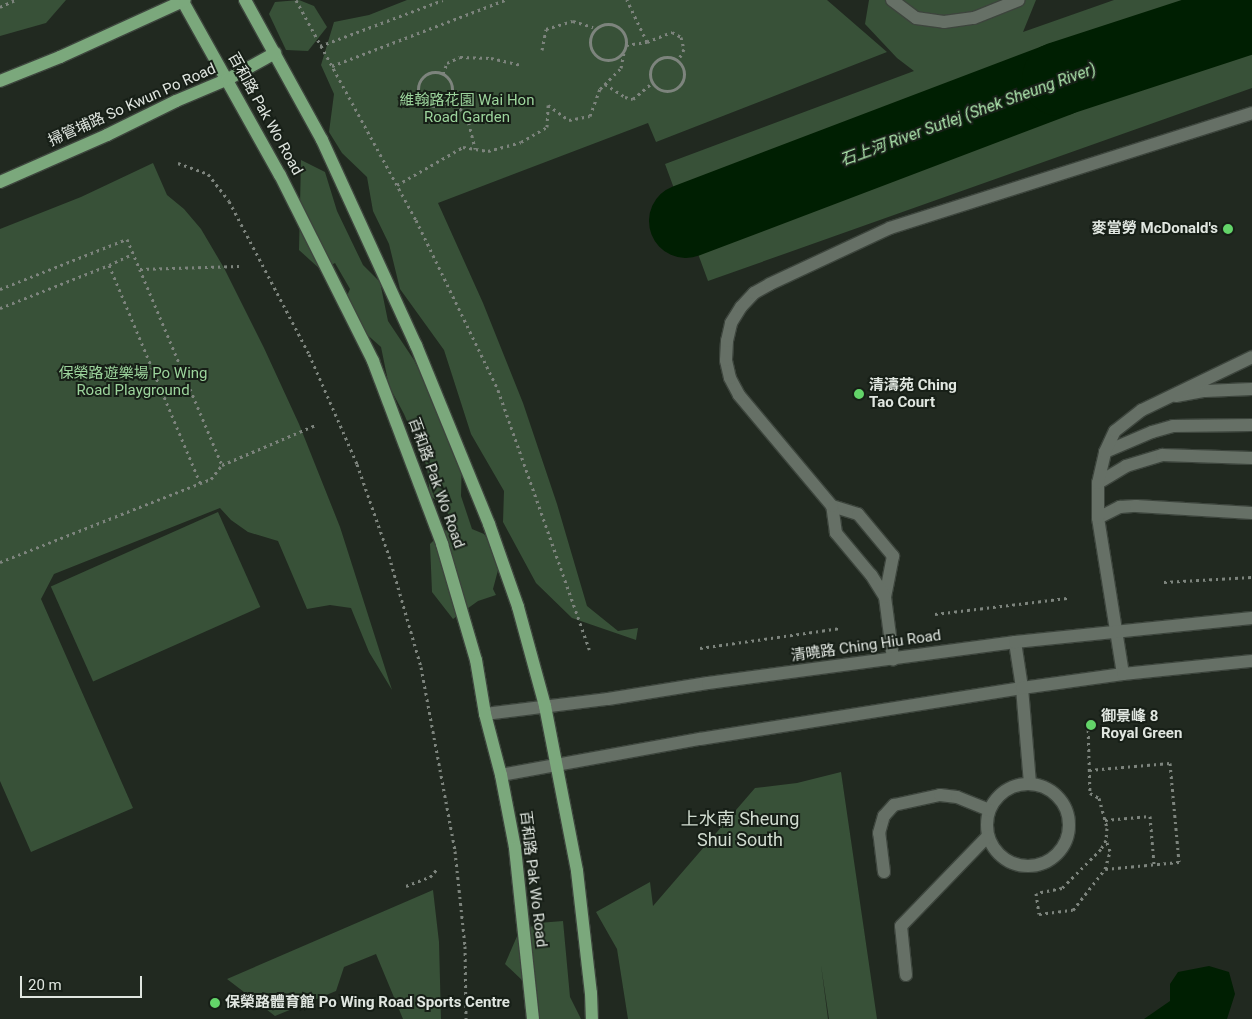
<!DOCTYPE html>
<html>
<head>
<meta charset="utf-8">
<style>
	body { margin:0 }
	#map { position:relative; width:1252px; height:1019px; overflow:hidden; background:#212920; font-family:Roboto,"Noto Sans SC",sans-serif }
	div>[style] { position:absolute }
	.green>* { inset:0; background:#385138; transform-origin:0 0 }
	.water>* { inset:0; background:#001f02 }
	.river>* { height:74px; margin:-37px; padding:0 37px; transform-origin:37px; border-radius:37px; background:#001f02 }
	.path>* { height:3px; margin-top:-1.5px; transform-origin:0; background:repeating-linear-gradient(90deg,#7d847d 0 2.5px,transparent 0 6.5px) }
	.path>.ring { margin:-1.5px; padding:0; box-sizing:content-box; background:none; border:3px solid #7d847d; border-radius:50% }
	.roads { filter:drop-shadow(1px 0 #3d453d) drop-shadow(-1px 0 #3d453d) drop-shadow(0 1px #3d453d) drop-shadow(0 -1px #3d453d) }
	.minor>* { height:12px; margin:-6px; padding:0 6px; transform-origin:6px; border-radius:6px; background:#667066 }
	.minor>.ring { margin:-6px; padding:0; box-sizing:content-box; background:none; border:12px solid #667066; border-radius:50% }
	.major>* { height:12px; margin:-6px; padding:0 6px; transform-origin:6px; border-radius:6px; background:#7ba87c }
	.dots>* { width:14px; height:14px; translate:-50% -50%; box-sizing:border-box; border:2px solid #171f17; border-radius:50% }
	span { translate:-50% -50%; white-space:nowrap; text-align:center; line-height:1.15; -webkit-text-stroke:4px #171f17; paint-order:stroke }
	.park-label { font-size:15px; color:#9cd49c }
	.street-label { font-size:15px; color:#e0e6e0 }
	.poi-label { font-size:15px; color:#e0e6e0; font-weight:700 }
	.right { translate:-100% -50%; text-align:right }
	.left { translate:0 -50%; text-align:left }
	.water-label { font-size:16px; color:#b0e9b0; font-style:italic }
	.quarter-label { font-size:18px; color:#d0dbcf }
	.scale { position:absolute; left:20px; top:976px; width:122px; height:22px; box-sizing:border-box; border:2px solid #e0e6e0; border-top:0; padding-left:6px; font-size:15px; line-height:18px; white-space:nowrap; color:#e0e6e0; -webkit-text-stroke:4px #171f17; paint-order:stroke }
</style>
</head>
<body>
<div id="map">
	<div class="green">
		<i style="clip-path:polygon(0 0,66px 0,46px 23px,0 36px)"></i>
		<i style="clip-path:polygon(299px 0,314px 6px,327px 27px,308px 51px,286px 50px,269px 14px,275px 2px)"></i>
		<i style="clip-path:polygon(407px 0,827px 0,887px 52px,656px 142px,648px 123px,438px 203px,483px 303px,523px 403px,557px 504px,587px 606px,618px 631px,638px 628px,636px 640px,572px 618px,536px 583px,503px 522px,504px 491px,471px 434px,444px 350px,400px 289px,389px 244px,373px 211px,367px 177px,342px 153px,329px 132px,334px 94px,321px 65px,334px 22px,369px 15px)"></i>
		<i style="clip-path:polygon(869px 0,1036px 0,1023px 32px,1114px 0,1252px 0,1252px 88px,708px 281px,665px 164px,914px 71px,897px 58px,865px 24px)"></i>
		<i style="clip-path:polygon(301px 160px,325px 172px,337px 211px,363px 265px,380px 282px,388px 321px,414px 360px,462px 457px,461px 496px,472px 529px,484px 534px,501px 559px,493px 589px,496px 595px,478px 601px,453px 619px,432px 592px,430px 544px,442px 532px,453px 527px,445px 506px,430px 496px,427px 467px,404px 414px,389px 386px,381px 347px,354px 323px,342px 307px,350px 289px,335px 263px,321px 270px,299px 250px)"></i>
		<i style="clip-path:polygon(153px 163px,167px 195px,184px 209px,201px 229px,224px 268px,264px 348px,299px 424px,340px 527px,392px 690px,369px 652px,351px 608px,330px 605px,307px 609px,278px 541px,248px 532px,231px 520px,220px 508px,54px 574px,41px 599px,133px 808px,31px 852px,0 781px,0 229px,81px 197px)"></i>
		<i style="left:218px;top:512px;width:104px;height:183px;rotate:66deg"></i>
		<i style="clip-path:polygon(841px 772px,877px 1019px,829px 1019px,821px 965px,828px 1019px,628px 1019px,617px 949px,596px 912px,650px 882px,653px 906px,755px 788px,797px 783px)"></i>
		<i style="clip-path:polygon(433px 890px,439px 942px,441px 1019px,403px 1019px,376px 954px,344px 967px,336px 991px,275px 1016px,227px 979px)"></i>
		<i style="clip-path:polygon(563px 921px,570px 997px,581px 1019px,526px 1019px,524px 982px,505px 964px,518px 934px,538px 923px)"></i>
	</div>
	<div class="water">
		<i style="clip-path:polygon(1209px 966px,1229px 972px,1235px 994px,1227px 1019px,1144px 1019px,1170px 1001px,1170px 984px,1178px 972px)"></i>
	</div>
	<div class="river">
		<i style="left:686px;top:221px;width:399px;rotate:-20.8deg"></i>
		<i style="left:1059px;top:79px;width:203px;rotate:-18.1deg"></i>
	</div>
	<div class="path">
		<i style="left:296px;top:0;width:251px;rotate:61.4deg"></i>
		<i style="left:416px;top:220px;width:189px;rotate:64.2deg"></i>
		<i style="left:498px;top:390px;width:275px;rotate:70.6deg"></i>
		<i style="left:0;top:7px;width:17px;rotate:-25deg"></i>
		<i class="ring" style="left:590px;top:24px;width:33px;height:33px"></i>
		<i style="left:647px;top:42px;width:27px;rotate:-22deg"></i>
		<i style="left:672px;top:32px;width:10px;rotate:29deg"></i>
		<i style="left:681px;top:37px;width:12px;rotate:76deg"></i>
		<i style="left:684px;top:49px;width:13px;rotate:117deg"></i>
		<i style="left:626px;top:45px;width:21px;rotate:-8deg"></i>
		<i style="left:647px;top:42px;width:47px;rotate:-115.5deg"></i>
		<i style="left:320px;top:46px;width:131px;rotate:-20.5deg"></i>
		<i style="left:542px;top:50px;width:21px;rotate:-79deg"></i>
		<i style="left:546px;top:29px;width:28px;rotate:-17deg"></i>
		<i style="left:573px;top:21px;width:21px;rotate:17deg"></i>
		<i class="ring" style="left:650px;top:57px;width:31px;height:31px"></i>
		<i style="left:332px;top:66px;width:185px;rotate:-20.9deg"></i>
		<i class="ring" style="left:418px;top:72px;width:31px;height:31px"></i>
		<i style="left:443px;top:74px;width:12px;rotate:-70deg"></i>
		<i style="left:447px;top:63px;width:14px;rotate:-25deg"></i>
		<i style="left:460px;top:57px;width:31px;rotate:2deg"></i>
		<i style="left:491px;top:58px;width:31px;rotate:13deg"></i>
		<i style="left:605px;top:84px;width:24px;rotate:33deg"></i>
		<i style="left:625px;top:97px;width:8px;rotate:14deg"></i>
		<i style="left:633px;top:99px;width:25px;rotate:-40deg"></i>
		<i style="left:451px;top:99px;width:23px;rotate:47deg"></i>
		<i style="left:467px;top:116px;width:34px;rotate:76deg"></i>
		<i style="left:178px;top:163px;width:32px;rotate:20deg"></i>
		<i style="left:208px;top:174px;width:34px;rotate:52deg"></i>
		<i style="left:229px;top:201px;width:173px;rotate:62.4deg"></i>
		<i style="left:309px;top:354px;width:120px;rotate:66.4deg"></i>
		<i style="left:357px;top:464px;width:97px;rotate:70.8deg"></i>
		<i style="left:389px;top:556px;width:116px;rotate:73.9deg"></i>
		<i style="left:421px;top:667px;width:187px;rotate:79.5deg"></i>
		<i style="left:455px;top:851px;width:96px;rotate:84deg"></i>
		<i style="left:465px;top:946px;width:73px;rotate:89.2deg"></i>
		<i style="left:397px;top:185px;width:76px;rotate:-29.9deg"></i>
		<i style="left:463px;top:147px;width:25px;rotate:9deg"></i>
		<i style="left:488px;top:151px;width:34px;rotate:-15deg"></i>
		<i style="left:521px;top:142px;width:30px;rotate:-30deg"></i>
		<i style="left:547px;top:127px;width:22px;rotate:-87deg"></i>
		<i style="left:548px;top:105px;width:26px;rotate:36deg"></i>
		<i style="left:569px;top:120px;width:21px;rotate:-11deg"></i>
		<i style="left:590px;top:116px;width:29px;rotate:-70deg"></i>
		<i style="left:600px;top:89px;width:30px;rotate:-45deg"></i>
		<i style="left:621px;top:68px;width:15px;rotate:-79deg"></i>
		<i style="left:109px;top:265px;width:26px;rotate:-25deg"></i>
		<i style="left:140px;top:269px;width:99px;rotate:-1.7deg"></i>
		<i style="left:0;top:289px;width:136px;rotate:-21.5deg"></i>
		<i style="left:127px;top:239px;width:245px;rotate:67.2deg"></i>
		<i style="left:222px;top:465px;width:102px;rotate:-23.1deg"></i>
		<i style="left:0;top:308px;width:117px;rotate:-21.5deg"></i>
		<i style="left:109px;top:265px;width:236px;rotate:67.3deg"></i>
		<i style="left:0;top:562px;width:227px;rotate:-21.5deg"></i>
		<i style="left:211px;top:479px;width:18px;rotate:-52deg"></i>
		<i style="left:1164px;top:582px;width:88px;rotate:-3.3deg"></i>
		<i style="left:935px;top:614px;width:133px;rotate:-6.9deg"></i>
		<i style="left:700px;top:648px;width:142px;rotate:-8.1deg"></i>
		<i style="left:1088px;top:723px;width:70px;rotate:88.4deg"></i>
		<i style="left:1090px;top:793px;width:10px;rotate:29deg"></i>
		<i style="left:1099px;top:798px;width:31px;rotate:75deg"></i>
		<i style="left:1107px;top:828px;width:12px;rotate:95deg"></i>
		<i style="left:1106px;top:840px;width:10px;rotate:119deg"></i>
		<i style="left:1101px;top:849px;width:55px;rotate:135deg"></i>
		<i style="left:1062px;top:888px;width:26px;rotate:169deg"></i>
		<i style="left:1036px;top:893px;width:21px;rotate:82deg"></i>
		<i style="left:1039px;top:914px;width:34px;rotate:-7deg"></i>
		<i style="left:1073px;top:910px;width:52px;rotate:-52deg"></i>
		<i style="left:1105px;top:869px;width:19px;rotate:-74deg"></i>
		<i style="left:1110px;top:851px;width:12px;rotate:-110deg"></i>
		<i style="left:1089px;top:770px;width:81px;rotate:-4.9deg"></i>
		<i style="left:1170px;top:763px;width:99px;rotate:84.8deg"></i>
		<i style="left:1179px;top:862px;width:74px;rotate:174.6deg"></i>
		<i style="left:1105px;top:820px;width:45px;rotate:-5.1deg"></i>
		<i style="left:1150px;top:816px;width:48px;rotate:85.2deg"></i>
		<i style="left:406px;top:886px;width:26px;rotate:-21deg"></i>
		<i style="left:430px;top:877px;width:12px;rotate:-48deg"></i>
	</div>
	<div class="roads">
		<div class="minor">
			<i style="left:892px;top:0;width:30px;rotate:37deg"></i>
			<i style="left:916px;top:18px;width:28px;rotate:8deg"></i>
			<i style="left:944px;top:22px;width:30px;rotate:-8deg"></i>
			<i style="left:974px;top:18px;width:48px;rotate:-21.8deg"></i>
			<i style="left:1176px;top:396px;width:29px;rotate:-10deg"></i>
			<i style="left:1205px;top:391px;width:47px;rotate:-2.4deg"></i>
			<i style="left:1105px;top:452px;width:51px;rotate:-23.1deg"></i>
			<i style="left:1152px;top:432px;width:22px;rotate:-16deg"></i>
			<i style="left:1173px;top:426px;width:79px;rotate:-0.7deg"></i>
			<i style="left:1098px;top:483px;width:33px;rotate:-31deg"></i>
			<i style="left:1126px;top:466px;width:38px;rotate:-17deg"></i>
			<i style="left:1162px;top:455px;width:90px;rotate:1.9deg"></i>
			<i style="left:832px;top:506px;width:27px;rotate:17deg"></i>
			<i style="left:858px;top:514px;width:55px;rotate:50.2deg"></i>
			<i style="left:893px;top:556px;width:42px;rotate:101deg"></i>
			<i style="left:885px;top:597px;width:63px;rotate:82.6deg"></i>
			<i style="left:1098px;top:518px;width:25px;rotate:-27deg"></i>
			<i style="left:1120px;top:507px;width:16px;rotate:-4deg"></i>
			<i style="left:1136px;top:506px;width:116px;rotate:3.5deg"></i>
			<i style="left:885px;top:597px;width:26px;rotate:-122deg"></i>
			<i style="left:871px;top:575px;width:55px;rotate:-129.8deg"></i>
			<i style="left:836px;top:533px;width:27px;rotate:-98deg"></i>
			<i style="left:832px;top:506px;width:145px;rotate:-130deg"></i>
			<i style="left:739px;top:395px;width:19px;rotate:-118deg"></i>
			<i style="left:730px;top:378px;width:18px;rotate:-103deg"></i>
			<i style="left:726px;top:360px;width:19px;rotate:-87deg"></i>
			<i style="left:727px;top:341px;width:18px;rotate:-77deg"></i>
			<i style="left:731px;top:323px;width:19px;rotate:-58deg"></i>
			<i style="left:741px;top:307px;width:19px;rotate:-47deg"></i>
			<i style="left:754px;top:293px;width:18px;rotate:-29deg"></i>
			<i style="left:770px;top:284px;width:132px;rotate:-25deg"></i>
			<i style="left:890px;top:228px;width:380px;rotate:-17.6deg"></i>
			<i style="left:1015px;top:642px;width:47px;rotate:81.3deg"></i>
			<i style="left:1022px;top:688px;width:96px;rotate:85.2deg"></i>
			<i style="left:1123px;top:674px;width:158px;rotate:-99.1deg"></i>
			<i style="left:1098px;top:518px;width:35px;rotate:-90deg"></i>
			<i style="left:1098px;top:483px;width:32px;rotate:-77deg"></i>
			<i style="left:1105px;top:452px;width:23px;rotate:-65deg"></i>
			<i style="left:1115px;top:431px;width:34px;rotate:-38deg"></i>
			<i style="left:1142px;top:410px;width:122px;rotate:-25.7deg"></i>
			<i style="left:485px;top:714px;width:124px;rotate:-7deg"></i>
			<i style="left:608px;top:699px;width:101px;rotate:-9.1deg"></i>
			<i style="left:708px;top:683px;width:310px;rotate:-7.6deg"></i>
			<i style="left:1015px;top:642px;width:238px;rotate:-5.8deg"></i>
			<i style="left:501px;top:775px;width:202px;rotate:-10.3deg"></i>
			<i style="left:700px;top:739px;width:326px;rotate:-9deg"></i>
			<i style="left:1022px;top:688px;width:102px;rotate:-7.9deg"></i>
			<i style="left:1123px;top:674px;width:130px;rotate:-5.8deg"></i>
			<i class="ring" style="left:987px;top:784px;width:70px;height:70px"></i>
			<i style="left:884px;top:872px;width:39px;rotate:-97deg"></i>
			<i style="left:879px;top:833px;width:18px;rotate:-74deg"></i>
			<i style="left:884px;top:816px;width:15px;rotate:-48deg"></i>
			<i style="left:894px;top:805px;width:47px;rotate:-12.3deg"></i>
			<i style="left:940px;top:795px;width:17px;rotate:7deg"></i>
			<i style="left:957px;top:797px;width:35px;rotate:22deg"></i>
			<i style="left:906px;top:975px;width:49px;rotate:-95.8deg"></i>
			<i style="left:901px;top:926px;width:125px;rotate:-46deg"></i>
		</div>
		<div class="major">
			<i style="left:182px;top:0;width:201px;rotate:60.8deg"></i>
			<i style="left:280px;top:175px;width:208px;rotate:63.4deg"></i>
			<i style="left:373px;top:361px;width:196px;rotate:69.3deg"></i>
			<i style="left:442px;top:544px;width:121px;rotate:73.7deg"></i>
			<i style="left:476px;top:660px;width:55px;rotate:80.5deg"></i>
			<i style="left:485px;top:714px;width:63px;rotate:75.3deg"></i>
			<i style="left:501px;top:775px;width:74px;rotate:79.1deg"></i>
			<i style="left:515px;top:848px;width:172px;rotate:84deg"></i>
			<i style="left:245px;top:0;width:160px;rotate:61.2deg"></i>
			<i style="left:322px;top:140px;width:226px;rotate:65.4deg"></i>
			<i style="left:416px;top:345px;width:193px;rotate:67.8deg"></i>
			<i style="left:489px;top:524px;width:88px;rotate:70.7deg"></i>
			<i style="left:518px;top:607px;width:103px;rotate:74.7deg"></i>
			<i style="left:545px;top:706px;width:168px;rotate:79deg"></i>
			<i style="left:577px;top:871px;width:123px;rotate:83.5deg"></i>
			<i style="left:591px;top:993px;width:26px;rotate:88deg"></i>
			<i style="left:0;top:81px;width:65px;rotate:-21.8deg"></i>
			<i style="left:60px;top:57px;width:137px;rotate:-24.5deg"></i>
			<i style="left:0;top:182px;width:117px;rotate:-23.7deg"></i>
			<i style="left:107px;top:135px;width:77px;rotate:-26.2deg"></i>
			<i style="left:176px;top:101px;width:56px;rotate:-22.9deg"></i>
			<i style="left:228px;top:79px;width:54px;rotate:-29deg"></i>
		</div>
	</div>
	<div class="dots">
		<i style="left:1228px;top:229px;background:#63d469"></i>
		<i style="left:859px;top:394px;background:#63d469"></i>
		<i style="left:1091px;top:725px;background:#63d469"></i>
		<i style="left:215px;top:1003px;background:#63d469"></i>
	</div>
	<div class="park-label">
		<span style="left:467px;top:109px">維翰路花園 Wai Hon<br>Road Garden</span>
		<span style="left:133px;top:382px">保榮路遊樂場 Po Wing<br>Road Playground</span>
	</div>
	<div class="street-label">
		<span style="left:132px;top:105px;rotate:-24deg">掃管埔路 So Kwun Po Road</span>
		<span style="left:265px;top:114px;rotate:61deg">百和路 Pak Wo Road</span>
		<span style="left:436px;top:483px;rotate:70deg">百和路 Pak Wo Road</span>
		<span style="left:866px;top:646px;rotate:-8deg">清曉路 Ching Hiu Road</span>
		<span style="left:533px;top:879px;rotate:83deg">百和路 Pak Wo Road</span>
	</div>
	<div class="poi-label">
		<span class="right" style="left:1218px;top:229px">麥當勞 McDonald's</span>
		<span class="left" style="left:869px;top:394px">清濤苑 Ching<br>Tao Court</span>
		<span class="left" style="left:1101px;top:725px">御景峰 8<br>Royal Green</span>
		<span class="left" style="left:225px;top:1003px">保榮路體育館 Po Wing Road Sports Centre</span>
	</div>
	<div class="water-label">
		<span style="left:968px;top:115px;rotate:-20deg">石上河 River Sutlej (Shek Sheung River)</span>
	</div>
	<div class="quarter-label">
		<span style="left:740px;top:830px">上水南 Sheung<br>Shui South</span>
	</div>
	<div class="scale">20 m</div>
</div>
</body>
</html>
